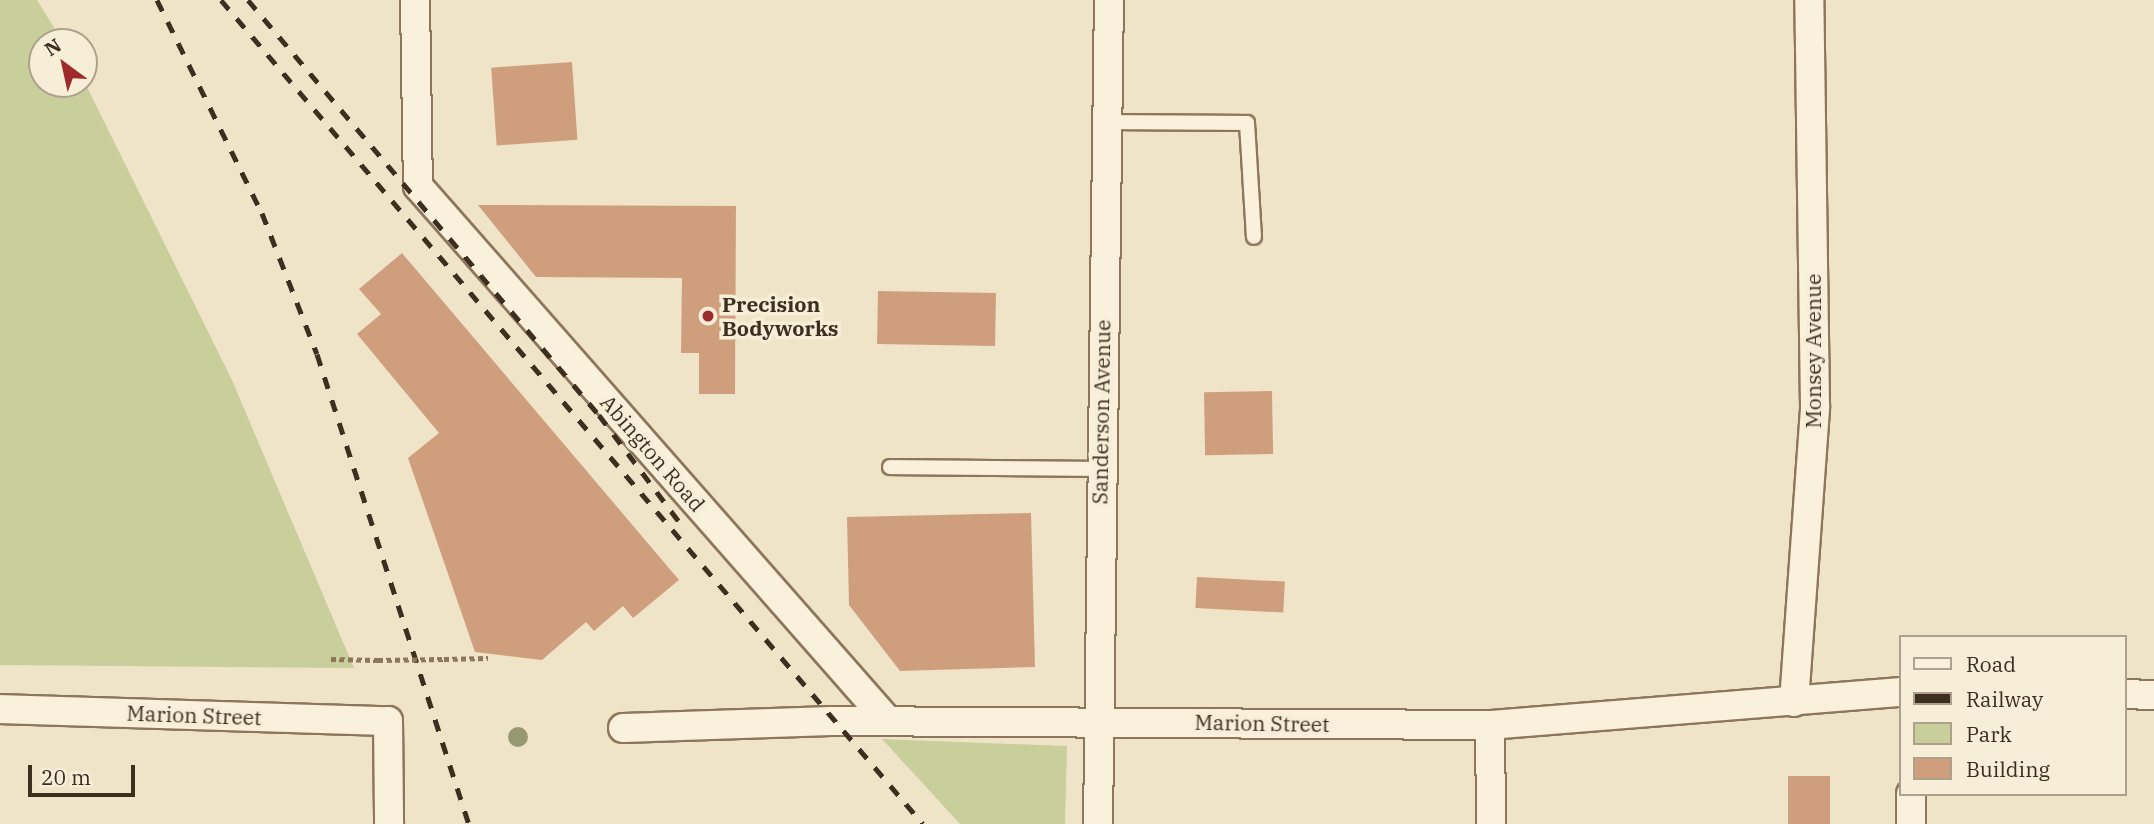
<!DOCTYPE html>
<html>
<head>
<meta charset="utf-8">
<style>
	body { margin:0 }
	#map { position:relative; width:2154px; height:824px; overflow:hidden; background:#f0e4c8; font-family:"IBM Plex Serif",serif }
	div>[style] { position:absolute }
	.green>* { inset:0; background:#c9cf9b }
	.building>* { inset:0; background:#cf9f7d; transform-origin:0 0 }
	.path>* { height:4.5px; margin-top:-2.25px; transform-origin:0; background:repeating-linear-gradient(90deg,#8d765c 0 5px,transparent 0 8.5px) }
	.roads { filter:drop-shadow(2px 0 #8d765c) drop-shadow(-2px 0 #8d765c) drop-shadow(0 2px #8d765c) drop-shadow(0 -2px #8d765c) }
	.service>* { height:14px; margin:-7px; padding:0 7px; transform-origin:7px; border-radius:7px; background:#faf1dc }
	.minor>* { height:28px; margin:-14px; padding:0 14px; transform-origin:14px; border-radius:14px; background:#faf1dc }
	.rail>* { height:5px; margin-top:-2.5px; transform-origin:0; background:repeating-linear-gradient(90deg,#3d2e20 0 12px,transparent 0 24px) }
	.path-bridge>* { height:4.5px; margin-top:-2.25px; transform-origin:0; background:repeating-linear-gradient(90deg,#8d765c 0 5px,transparent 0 8.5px) }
	.trees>* { width:20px; height:20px; margin:-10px; border-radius:50%; background:#96986f }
	.dots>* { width:19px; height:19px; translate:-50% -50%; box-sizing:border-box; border:4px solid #f7eed8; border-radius:50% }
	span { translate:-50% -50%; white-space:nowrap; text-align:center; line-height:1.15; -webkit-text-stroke:7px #f7eed8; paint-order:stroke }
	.poi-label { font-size:21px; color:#3d2e20; font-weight:700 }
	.left { translate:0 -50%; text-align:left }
	.street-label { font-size:21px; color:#3d2e20 }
	.legend { position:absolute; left:1899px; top:635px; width:228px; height:161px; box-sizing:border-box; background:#f7eed8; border:2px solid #ada18e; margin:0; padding:9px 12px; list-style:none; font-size:21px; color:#3d2e20 }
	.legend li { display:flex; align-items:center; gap:14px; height:35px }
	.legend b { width:35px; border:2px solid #ada18e }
	.north { position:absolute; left:28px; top:28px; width:70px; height:70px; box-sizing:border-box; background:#f7eed8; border:2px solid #ada18e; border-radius:50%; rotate:327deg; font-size:19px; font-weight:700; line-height:28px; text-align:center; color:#3d2e20 }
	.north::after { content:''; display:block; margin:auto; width:24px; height:32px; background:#9e2a2b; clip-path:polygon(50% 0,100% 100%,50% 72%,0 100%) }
	.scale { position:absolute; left:28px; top:765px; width:107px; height:32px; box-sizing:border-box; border:4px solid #3d2e20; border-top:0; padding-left:9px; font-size:21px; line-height:24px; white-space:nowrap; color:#3d2e20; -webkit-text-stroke:5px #f7eed8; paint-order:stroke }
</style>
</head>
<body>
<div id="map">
	<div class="green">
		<i style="clip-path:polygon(0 0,37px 0,63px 42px,42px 42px,42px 84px,84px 81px,232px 380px,354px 668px,0 665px)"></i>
		<i style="clip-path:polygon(882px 739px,1067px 746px,1065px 824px,960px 824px)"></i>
	</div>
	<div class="building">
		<i style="left:572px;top:62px;width:78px;height:81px;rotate:86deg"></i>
		<i style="clip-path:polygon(478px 205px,736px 206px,735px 394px,699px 394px,699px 353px,681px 353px,682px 278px,536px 277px)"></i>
		<i style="clip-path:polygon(402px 253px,679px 580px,633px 618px,623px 606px,594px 631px,586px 622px,542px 660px,475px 652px,408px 458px,439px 433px,357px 334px,381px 314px,359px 289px)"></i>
		<i style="left:878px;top:291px;width:118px;height:53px;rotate:1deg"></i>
		<i style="left:1272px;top:391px;width:63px;height:68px;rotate:89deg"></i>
		<i style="clip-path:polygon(1031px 513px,1035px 667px,900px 671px,849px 605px,847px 517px)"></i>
		<i style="left:1197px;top:577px;width:88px;height:31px;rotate:3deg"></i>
		<i style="left:1788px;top:776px;width:42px;height:48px"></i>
	</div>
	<div class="path">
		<i style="left:331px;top:659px;width:47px;rotate:1.2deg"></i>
		<i style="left:444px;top:659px;width:44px;rotate:-1.3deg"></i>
	</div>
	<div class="roads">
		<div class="service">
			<i style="left:1106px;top:122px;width:141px;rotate:0.4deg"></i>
			<i style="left:1247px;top:123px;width:114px;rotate:86.5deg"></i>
			<i style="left:890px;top:467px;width:209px;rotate:0.5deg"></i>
		</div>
		<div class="minor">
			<i style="left:415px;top:0;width:186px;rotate:89.1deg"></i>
			<i style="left:418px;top:186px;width:712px;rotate:48.7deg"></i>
			<i style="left:2124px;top:694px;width:30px;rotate:2deg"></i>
			<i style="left:1794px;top:702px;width:297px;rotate:-85.9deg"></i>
			<i style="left:1815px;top:406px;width:406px;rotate:-90.8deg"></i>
			<i style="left:0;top:709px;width:388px;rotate:1.8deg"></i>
			<i style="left:388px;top:721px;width:103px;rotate:89.4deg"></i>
			<i style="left:1490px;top:725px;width:99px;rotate:89.4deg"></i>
			<i style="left:623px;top:728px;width:208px;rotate:-1.9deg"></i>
			<i style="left:831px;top:721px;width:659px;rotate:0.35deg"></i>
			<i style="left:1490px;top:725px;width:411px;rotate:-4.6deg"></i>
			<i style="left:1098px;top:824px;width:824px;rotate:-89.24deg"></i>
			<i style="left:1911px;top:824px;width:30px;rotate:-90deg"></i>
		</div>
	</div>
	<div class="rail">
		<i style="left:157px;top:0;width:237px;rotate:63.8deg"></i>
		<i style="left:262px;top:213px;width:151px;rotate:68.7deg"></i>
		<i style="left:317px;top:354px;width:494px;rotate:72.1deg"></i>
		<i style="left:221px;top:0;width:1082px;rotate:49.57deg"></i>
		<i style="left:248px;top:0;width:544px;rotate:49.78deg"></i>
		<i style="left:599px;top:415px;width:135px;rotate:53.1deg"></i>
	</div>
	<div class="path-bridge">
		<i style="left:378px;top:660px;width:66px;rotate:-0.9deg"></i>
	</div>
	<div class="trees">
		<i style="left:518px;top:737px"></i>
	</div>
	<div class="dots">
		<i style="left:708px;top:316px;background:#9e2a2b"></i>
	</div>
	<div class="poi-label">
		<span class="left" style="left:722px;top:316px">Precision<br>Bodyworks</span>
	</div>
	<div class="street-label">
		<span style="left:1813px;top:351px;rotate:-90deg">Monsey Avenue</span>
		<span style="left:1101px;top:412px;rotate:-89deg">Sanderson Avenue</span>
		<span style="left:653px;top:453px;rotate:49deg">Abington Road</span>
		<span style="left:194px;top:715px;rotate:2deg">Marion Street</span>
		<span style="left:1262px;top:723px;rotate:1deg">Marion Street</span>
	</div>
	<ul class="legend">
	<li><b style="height:9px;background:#faf1dc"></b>Road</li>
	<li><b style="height:9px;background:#3d2e20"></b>Railway</li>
	<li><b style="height:19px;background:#c9cf9b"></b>Park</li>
	<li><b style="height:19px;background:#cf9f7d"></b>Building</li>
	</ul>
	<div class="north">N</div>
	<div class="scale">20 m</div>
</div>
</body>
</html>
